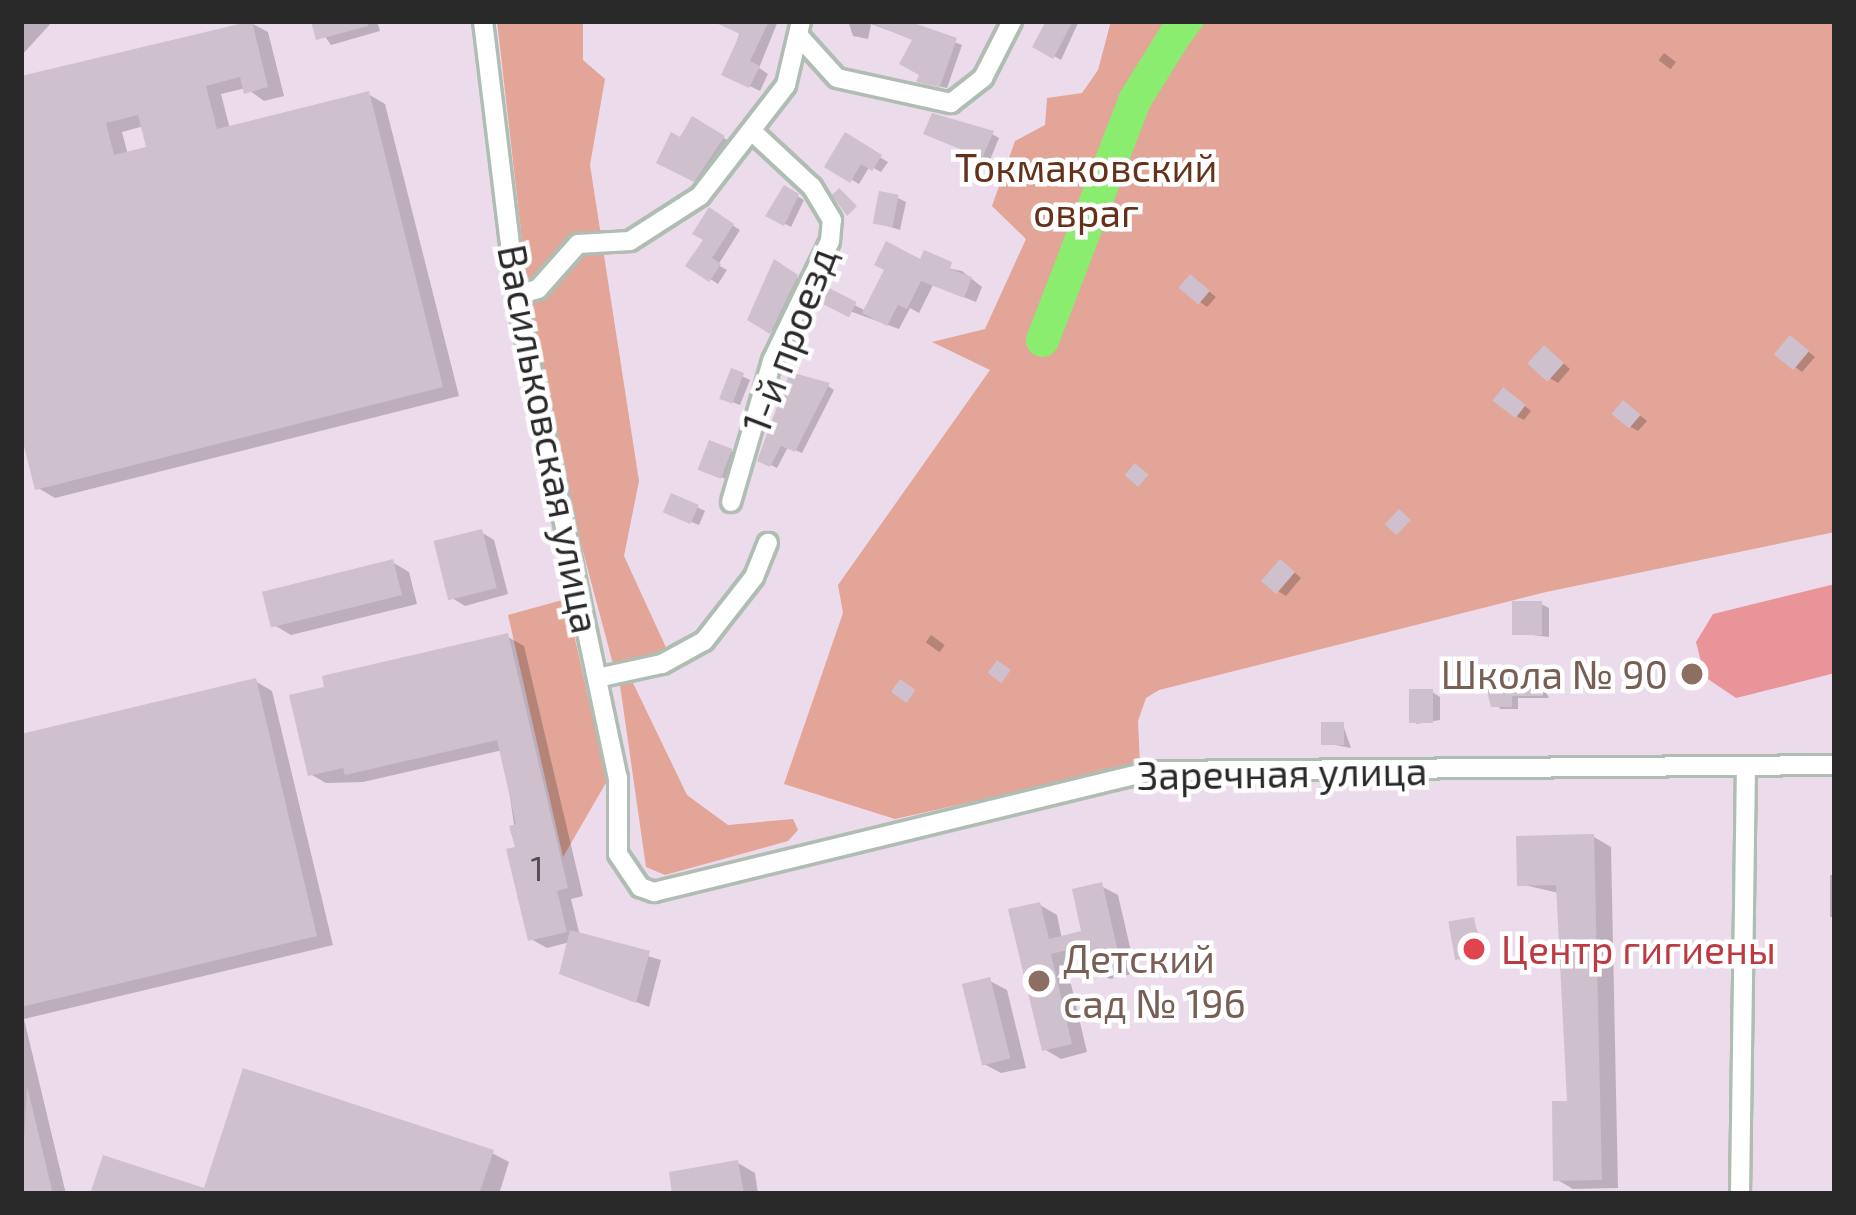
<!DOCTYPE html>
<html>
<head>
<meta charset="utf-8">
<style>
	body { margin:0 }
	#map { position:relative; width:1856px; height:1215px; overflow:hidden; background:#ecdbea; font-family:"Exo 2",sans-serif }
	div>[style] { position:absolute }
	.green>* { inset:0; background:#e2a598 }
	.pitch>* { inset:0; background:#e99499 }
	.water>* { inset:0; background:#8bed6f }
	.shadow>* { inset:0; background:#0003; transform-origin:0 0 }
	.river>* { height:33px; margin:-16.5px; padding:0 16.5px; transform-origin:16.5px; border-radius:16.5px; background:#8bed6f }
	.building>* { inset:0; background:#cec0cc; transform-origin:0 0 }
	.roads { filter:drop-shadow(3px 0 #afbdb3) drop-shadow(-3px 0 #afbdb3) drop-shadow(0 3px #afbdb3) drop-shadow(0 -3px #afbdb3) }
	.minor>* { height:18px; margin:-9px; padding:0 9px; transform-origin:9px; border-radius:9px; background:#fff }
	.dots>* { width:33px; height:33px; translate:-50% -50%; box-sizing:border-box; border:6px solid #fff; border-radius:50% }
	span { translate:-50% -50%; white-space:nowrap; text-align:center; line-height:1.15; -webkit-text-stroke:9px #fff; paint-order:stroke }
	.number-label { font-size:33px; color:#524f52 }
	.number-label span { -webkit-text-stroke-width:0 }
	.park-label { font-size:39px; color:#65311a }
	.street-label { font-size:39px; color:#292929 }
	.education-label { font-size:39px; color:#785e54 }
	.right { translate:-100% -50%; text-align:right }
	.left { translate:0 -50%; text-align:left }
	.health-label { font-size:39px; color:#be3a42 }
	.frame { position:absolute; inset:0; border:24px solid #292929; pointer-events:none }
</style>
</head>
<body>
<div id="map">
	<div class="green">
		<i style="clip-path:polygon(497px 21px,583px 21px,583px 60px,605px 79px,590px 165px,639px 481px,624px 556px,669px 654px,613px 664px,561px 469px,527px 284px)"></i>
		<i style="clip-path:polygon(1111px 21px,1835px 21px,1835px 532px,1546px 592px,1159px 690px,1146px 698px,1138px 721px,1140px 764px,895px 819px,784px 784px,843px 613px,838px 585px,990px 370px,932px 342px,985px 329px,1026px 239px,992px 206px,1015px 141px,1045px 125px,1047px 98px,1082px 93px,1098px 70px)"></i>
		<i style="clip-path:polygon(566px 599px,607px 781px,563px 857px,508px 615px)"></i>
		<i style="clip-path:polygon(633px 683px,687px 795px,728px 825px,793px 819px,798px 830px,788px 841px,665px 875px,646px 867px,620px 685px)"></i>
	</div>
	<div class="pitch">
		<i style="clip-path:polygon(1835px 584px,1835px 673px,1736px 698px,1705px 677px,1696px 642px,1713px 614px)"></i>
	</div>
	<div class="water">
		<i style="clip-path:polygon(1165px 21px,1206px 21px,1190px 43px,1168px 43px)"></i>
	</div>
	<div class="shadow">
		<i style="clip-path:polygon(21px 21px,53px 21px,21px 56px)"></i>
		<i style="clip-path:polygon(314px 21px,377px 21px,380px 31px,331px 45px)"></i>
		<i style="clip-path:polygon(744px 21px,778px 21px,759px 68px,768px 74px,760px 91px,725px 74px)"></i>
		<i style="clip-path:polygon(848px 21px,917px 21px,915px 27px,962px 45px,947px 88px,926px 84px,915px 40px,871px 24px,868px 39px,853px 36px)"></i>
		<i style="clip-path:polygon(1049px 21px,1079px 21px,1061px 60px,1036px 46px)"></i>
		<i style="clip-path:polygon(evenodd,251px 23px,268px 32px,284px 96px,264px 101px,246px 88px,221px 94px,230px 129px,368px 94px,385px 104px,459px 396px,55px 498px,38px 488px,21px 421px,21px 79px,251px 23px,144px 126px,149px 150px,128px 155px,122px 132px,144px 126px)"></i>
		<i style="left:1664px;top:53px;width:15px;height:9px;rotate:37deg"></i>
		<i style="clip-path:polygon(693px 120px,734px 144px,706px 186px,660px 162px)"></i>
		<i style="clip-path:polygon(992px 134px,999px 138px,990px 160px,934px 137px)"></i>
		<i style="clip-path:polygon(846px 137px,888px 162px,881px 172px,870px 166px,859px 184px,828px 166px)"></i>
		<i style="clip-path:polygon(785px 189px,804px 200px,791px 227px,769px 215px)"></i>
		<i style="clip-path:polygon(898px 198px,906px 202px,900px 230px,875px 222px)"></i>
		<i style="clip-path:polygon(710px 211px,740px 230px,718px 265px,727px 270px,718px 284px,690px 266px,707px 239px)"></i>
		<i style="clip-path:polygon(922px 263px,962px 271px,982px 287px,976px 302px,933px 285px,919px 313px,910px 308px,899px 329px,825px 302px,830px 292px,866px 311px)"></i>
		<i style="clip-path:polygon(775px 264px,804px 282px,779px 335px,751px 319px)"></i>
		<i style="clip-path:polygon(1198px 282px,1216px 297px,1207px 307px,1200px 302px)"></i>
		<i style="clip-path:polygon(1798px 343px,1815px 357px,1802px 372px,1778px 354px)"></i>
		<i style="clip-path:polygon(1552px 353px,1570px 369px,1558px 383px,1551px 379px)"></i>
		<i style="clip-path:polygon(742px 376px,750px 380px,740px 405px,730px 401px)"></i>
		<i style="clip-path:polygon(828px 386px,834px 390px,802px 453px,788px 447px,777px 468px,761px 460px)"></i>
		<i style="clip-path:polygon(1511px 395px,1531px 411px,1524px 420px,1516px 416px)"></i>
		<i style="clip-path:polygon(1631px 408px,1647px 421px,1638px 431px,1631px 427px)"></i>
		<i style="clip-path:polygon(731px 451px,738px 456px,729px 480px,710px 473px)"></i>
		<i style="clip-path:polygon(697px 507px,705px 511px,699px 525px,674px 515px)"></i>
		<i style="clip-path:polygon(481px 532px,494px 540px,508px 594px,465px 606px,452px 598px)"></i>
		<i style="clip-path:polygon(392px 562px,409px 572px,417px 604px,291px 635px,274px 625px)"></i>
		<i style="clip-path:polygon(1288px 567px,1301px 578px,1286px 596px,1278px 591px)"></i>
		<i style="clip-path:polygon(1541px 604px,1549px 608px,1549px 637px,1516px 633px)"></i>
		<i style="left:931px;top:635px;width:17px;height:9px;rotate:36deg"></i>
		<i style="clip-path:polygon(508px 637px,524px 646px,583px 896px,571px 899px,580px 936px,661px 960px,649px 1007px,562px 973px,570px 942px,547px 948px,531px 939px,503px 750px,363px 782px,326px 783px,310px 774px)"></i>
		<i style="clip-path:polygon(1486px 679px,1542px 684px,1549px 698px,1518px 698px,1518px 709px,1500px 709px)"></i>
		<i style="clip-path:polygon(255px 681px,272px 691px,333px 945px,24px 1019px,66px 1194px,21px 1194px,21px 737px)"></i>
		<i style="clip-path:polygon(1432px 692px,1440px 697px,1440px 720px,1416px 724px)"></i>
		<i style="clip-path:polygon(1343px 725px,1351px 748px,1325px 743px)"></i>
		<i style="clip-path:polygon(1594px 837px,1611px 847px,1618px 1188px,1573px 1189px,1556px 1179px,1570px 1104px,1559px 893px,1520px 884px)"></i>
		<i style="left:1830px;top:875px;width:5px;height:42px"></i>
		<i style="clip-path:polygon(1101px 886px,1118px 895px,1136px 973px,1110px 979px,1093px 969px,1090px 957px,1066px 963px,1087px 1052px,1061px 1059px,1044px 1049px,1040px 905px,1057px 915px,1062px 939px,1085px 933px)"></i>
		<i style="clip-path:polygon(1473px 921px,1488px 958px,1467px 963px,1459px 958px)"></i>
		<i style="clip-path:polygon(990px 981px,1007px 990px,1026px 1068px,1001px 1073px,984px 1064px)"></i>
		<i style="clip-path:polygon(492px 1153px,509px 1162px,499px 1194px,93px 1194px,206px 1192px)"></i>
		<i style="clip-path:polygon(738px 1163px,755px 1173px,758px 1194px,675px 1194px)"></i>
	</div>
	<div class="river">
		<i style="left:1042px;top:340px;width:257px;rotate:-69deg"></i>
		<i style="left:1134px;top:100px;width:93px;rotate:-58.2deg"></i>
	</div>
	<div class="building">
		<i style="clip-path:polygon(evenodd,252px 21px,268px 87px,244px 94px,240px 77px,206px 86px,217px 129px,369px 91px,443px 387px,35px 490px,21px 434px,21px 76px,252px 21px,138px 115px,146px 147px,114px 155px,106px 123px,138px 115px)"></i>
		<i style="clip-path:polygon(311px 21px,367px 21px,368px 26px,316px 40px)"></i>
		<i style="clip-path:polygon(712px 21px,769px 21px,750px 61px,760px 66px,749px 88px,721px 75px,740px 34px)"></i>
		<i style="clip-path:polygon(866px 21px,908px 21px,957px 38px,940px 87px,916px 82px,919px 75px,899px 64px,912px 40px)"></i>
		<i style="clip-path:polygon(1046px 21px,1073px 21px,1053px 59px,1032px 47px)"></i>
		<i style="clip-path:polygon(932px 113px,994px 131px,982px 158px,923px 134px)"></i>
		<i style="clip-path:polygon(692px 116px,725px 136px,694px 182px,656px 163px,671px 132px,680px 137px)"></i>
		<i style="clip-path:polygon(845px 132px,882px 155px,872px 171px,861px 164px,850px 183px,824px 167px)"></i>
		<i style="clip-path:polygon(784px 185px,799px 194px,784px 226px,765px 216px)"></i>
		<i style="clip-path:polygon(839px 188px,857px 206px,847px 216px,832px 195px)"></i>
		<i style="left:879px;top:191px;width:20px;height:33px;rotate:11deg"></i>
		<i style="clip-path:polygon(709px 207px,734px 224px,712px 258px,721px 264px,709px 282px,685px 266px,703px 240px,692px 234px)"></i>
		<i style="clip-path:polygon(886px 241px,920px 259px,924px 250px,952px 262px,950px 269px,972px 277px,964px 298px,921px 281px,907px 309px,898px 305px,887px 326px,862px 313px,884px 270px,874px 265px)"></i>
		<i style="clip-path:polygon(774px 259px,798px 275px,770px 334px,747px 320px)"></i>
		<i style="left:1190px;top:274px;width:26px;height:18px;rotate:40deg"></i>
		<i style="left:829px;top:288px;width:31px;height:17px;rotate:27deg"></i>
		<i style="left:1790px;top:335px;width:25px;height:25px;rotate:40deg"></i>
		<i style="left:1544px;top:345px;width:27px;height:25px;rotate:42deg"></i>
		<i style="left:731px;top:368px;width:14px;height:33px;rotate:21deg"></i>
		<i style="clip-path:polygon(790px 372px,830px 383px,795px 452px,781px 446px,770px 467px,757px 461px)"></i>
		<i style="left:1503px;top:387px;width:29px;height:17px;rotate:38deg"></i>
		<i style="left:1623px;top:400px;width:23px;height:18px;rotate:40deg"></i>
		<i style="left:709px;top:440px;width:25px;height:32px;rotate:21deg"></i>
		<i style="left:1135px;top:463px;width:18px;height:16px;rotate:41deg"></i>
		<i style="left:671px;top:493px;width:30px;height:21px;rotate:23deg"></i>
		<i style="left:1399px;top:509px;width:16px;height:21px;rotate:43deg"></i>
		<i style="left:482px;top:529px;width:61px;height:50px;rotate:76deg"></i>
		<i style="left:393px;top:559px;width:37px;height:135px;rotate:76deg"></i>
		<i style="left:1280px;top:559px;width:20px;height:29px;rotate:41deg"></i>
		<i style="left:1512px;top:601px;width:30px;height:34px"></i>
		<i style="clip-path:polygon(508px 633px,568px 888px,557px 891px,567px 932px,528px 941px,506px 849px,515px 847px,509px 826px,516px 824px,497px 740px,345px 775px,343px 768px,308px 776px,289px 695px,324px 687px,322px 676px)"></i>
		<i style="left:997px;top:660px;width:17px;height:16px;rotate:36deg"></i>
		<i style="clip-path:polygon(1511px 675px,1543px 681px,1543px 696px,1512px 696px,1512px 707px,1491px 707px,1483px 676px)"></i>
		<i style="clip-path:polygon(256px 678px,317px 936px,21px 1007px,21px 734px)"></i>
		<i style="left:900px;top:679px;width:19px;height:16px;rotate:35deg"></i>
		<i style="left:1433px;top:689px;width:34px;height:24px;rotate:90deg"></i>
		<i style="left:1321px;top:722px;width:23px;height:23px"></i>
		<i style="clip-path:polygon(1594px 834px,1602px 1180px,1553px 1181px,1552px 1101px,1567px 1101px,1556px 885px,1517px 886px,1516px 836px)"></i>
		<i style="clip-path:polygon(1102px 882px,1121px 964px,1090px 971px,1084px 946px,1051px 954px,1072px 1044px,1042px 1051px,1008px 909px,1040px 902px,1049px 939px,1081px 931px,1072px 889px)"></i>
		<i style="left:1474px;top:917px;width:39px;height:26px;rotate:80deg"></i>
		<i style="clip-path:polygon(570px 930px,650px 951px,636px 1003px,559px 974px)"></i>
		<i style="left:990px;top:977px;width:84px;height:29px;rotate:76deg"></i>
		<i style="clip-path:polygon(243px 1068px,494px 1150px,479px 1194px,90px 1194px,103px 1155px,204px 1188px)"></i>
		<i style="clip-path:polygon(27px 1086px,53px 1194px,21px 1194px)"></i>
		<i style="clip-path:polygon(738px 1160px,744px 1194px,672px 1194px,669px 1172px)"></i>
	</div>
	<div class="roads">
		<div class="minor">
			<i style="left:483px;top:21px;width:276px;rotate:83.1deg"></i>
			<i style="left:516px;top:295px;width:494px;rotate:78.1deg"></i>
			<i style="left:618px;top:778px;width:76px;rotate:90deg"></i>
			<i style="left:618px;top:854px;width:40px;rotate:56deg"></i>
			<i style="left:640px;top:887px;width:15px;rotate:20deg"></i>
			<i style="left:654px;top:892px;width:512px;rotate:-13.68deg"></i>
			<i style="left:1151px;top:771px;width:684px;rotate:-0.5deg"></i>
			<i style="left:798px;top:35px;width:58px;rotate:47.8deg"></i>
			<i style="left:837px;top:78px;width:117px;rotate:12.4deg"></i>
			<i style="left:951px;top:103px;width:41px;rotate:-38deg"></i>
			<i style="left:983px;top:78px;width:64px;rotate:-63deg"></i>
			<i style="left:516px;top:295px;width:23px;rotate:-15deg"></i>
			<i style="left:538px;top:289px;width:60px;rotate:-48.4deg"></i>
			<i style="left:578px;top:244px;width:52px;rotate:-3.3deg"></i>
			<i style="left:630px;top:241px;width:83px;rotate:-32.7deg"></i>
			<i style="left:700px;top:196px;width:140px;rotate:-52.2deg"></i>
			<i style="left:786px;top:85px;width:66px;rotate:-76.8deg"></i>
			<i style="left:731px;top:502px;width:147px;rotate:-73.8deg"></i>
			<i style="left:772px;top:361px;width:133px;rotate:-64.2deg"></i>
			<i style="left:830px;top:241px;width:21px;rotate:-85deg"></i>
			<i style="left:832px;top:220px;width:39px;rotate:-121deg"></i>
			<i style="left:812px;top:187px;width:78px;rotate:-137.1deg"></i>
			<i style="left:597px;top:678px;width:66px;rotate:-12.2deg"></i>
			<i style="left:662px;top:664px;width:48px;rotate:-28.7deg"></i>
			<i style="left:704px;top:641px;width:81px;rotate:-52deg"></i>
			<i style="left:754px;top:577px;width:37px;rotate:-68deg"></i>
			<i style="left:1740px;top:1194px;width:427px;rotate:-89.2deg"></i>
		</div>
	</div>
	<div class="dots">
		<i style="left:1692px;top:674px;background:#8d6e63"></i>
		<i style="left:1474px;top:949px;background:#e0444e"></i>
		<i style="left:1039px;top:981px;background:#8d6e63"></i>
	</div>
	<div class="number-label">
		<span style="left:537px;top:869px">1</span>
	</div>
	<div class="park-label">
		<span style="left:1086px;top:190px">Токмаковский<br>овраг</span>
	</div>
	<div class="street-label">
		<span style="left:789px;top:340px;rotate:-69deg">1-й проезд</span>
		<span style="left:549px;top:439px;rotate:79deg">Васильковская улица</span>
		<span style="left:1282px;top:773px;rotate:-1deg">Заречная улица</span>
	</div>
	<div class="education-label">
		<span class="right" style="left:1668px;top:674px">Школа № 90</span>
		<span class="left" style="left:1063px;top:981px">Детский<br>сад № 196</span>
	</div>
	<div class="health-label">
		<span class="left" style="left:1501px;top:949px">Центр гигиены</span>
	</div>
	<div class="frame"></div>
</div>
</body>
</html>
